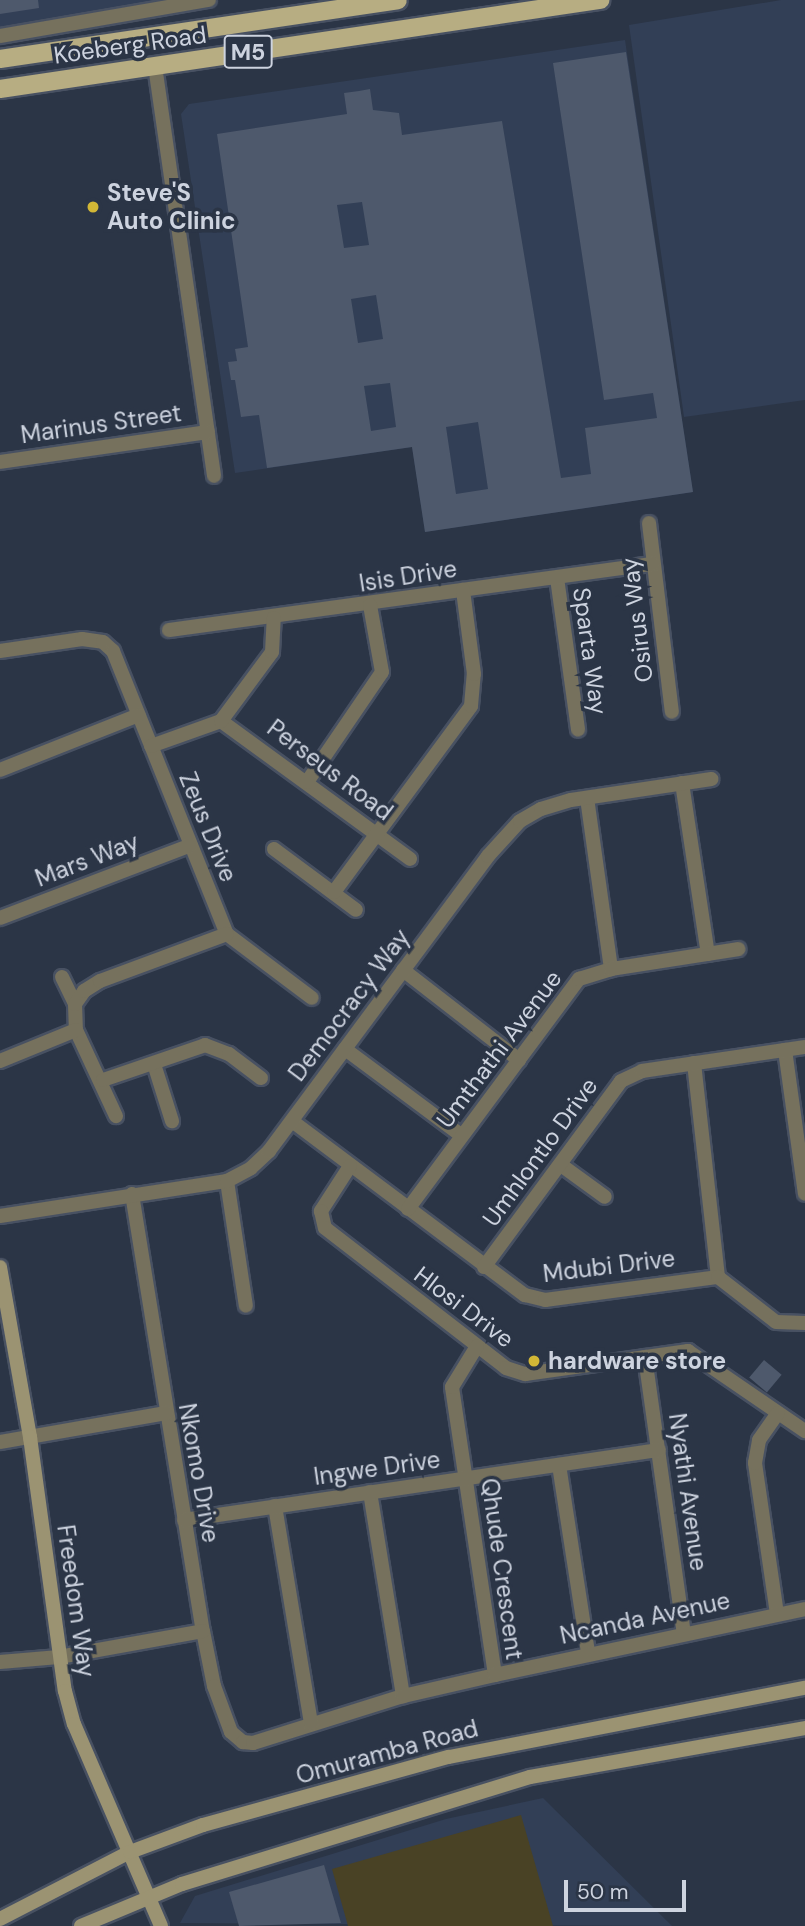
<!DOCTYPE html>
<html>
<head>
<meta charset="utf-8">
<style>
	body { margin:0 }
	#map { position:relative; width:805px; height:1926px; overflow:hidden; background:#2b3546; font-family:"DM Sans",sans-serif }
	div>[style] { position:absolute }
	.built>* { inset:0; background:#323f56 }
	.green>* { inset:0; background:#494225 }
	.building>* { inset:0; background:#4e596c; transform-origin:0 0 }
	.roads { filter:drop-shadow(2px 0 #485162) drop-shadow(-2px 0 #485162) drop-shadow(0 2px #485162) drop-shadow(0 -2px #485162) }
	.street>* { height:14px; margin:-7px; padding:0 7px; transform-origin:7px; border-radius:7px; background:#76715d }
	.secondary>* { height:14px; margin:-7px; padding:0 7px; transform-origin:7px; border-radius:7px; background:#9b9372 }
	.primary>* { height:18px; margin:-9px; padding:0 9px; transform-origin:9px; border-radius:9px; background:#b7ad82 }
	.dots>* { width:19px; height:19px; translate:-50% -50%; box-sizing:border-box; border:4px solid #2b3546; border-radius:50% }
	span { translate:-50% -50%; white-space:nowrap; text-align:center; line-height:1.15; -webkit-text-stroke:7px #2b3546; paint-order:stroke }
	.shield-label span { padding:2px 5px; background:#2b3546; border:2px solid; border-radius:5px; -webkit-text-stroke-width:0 }
	.shield-label { font-size:23px; color:#cdd3df; font-weight:700 }
	.street-label { font-size:24px; color:#cdd3df }
	.poi-label { font-size:24px; color:#cdd3df; font-weight:700 }
	.left { translate:0 -50%; text-align:left }
	.scale { position:absolute; left:564px; top:1880px; width:122px; height:32px; box-sizing:border-box; border:4px solid #cdd3df; border-top:0; padding-left:9px; font-size:21px; line-height:24px; white-space:nowrap; color:#cdd3df; -webkit-text-stroke:5px #2b3546; paint-order:stroke }
</style>
</head>
<body>
<div id="map">
	<div class="built">
		<i style="clip-path:polygon(0 0,192px 0,0 36px)"></i>
		<i style="clip-path:polygon(781px 0,805px 0,805px 400px,684px 417px,629px 25px)"></i>
		<i style="clip-path:polygon(625px 40px,693px 492px,425px 532px,412px 447px,235px 473px,181px 114px,189px 104px)"></i>
		<i style="clip-path:polygon(543px 1798px,672px 1926px,180px 1923px,195px 1896px,446px 1819px)"></i>
	</div>
	<div class="green">
		<i style="clip-path:polygon(521px 1815px,553px 1926px,348px 1926px,332px 1869px)"></i>
	</div>
	<div class="building">
		<i style="clip-path:polygon(0 0,38px 0,39px 8px,0 14px)"></i>
		<i style="clip-path:polygon(evenodd,626px 52px,693px 492px,425px 532px,412px 447px,267px 468px,259px 415px,241px 417px,235px 380px,231px 380px,228px 362px,237px 361px,235px 349px,248px 347px,217px 134px,347px 114px,344px 93px,359px 91px,370px 89px,373px 110px,399px 113px,402px 135px,502px 121px,561px 478px,591px 474px,585px 428px,657px 418px,653px 393px,604px 400px,553px 63px,626px 52px,362px 202px,369px 245px,344px 248px,337px 205px,362px 202px,626px 52px,376px 295px,383px 339px,358px 343px,351px 299px,376px 295px,626px 52px,390px 383px,396px 427px,371px 431px,364px 386px,390px 383px,626px 52px,478px 422px,488px 489px,456px 494px,446px 427px,478px 422px)"></i>
		<i style="left:764px;top:1360px;width:23px;height:23px;rotate:40deg"></i>
		<i style="clip-path:polygon(324px 1865px,341px 1923px,239px 1926px,229px 1892px)"></i>
	</div>
	<div class="roads">
		<div class="street">
			<i style="left:0;top:36px;width:212px;rotate:-9.8deg"></i>
			<i style="left:155px;top:66px;width:414px;rotate:81.8deg"></i>
			<i style="left:0;top:462px;width:210px;rotate:-8.2deg"></i>
			<i style="left:649px;top:523px;width:190px;rotate:83.1deg"></i>
			<i style="left:557px;top:578px;width:153px;rotate:82.1deg"></i>
			<i style="left:169px;top:630px;width:488px;rotate:-7.8deg"></i>
			<i style="left:0;top:651px;width:83px;rotate:-8.3deg"></i>
			<i style="left:82px;top:639px;width:21px;rotate:8deg"></i>
			<i style="left:103px;top:642px;width:13px;rotate:42deg"></i>
			<i style="left:113px;top:651px;width:305px;rotate:68.1deg"></i>
			<i style="left:227px;top:934px;width:106px;rotate:37deg"></i>
			<i style="left:221px;top:721px;width:234px;rotate:36.1deg"></i>
			<i style="left:151px;top:746px;width:74px;rotate:-19.7deg"></i>
			<i style="left:221px;top:721px;width:86px;rotate:-53.5deg"></i>
			<i style="left:272px;top:652px;width:34px;rotate:-87deg"></i>
			<i style="left:0;top:770px;width:149px;rotate:-21.6deg"></i>
			<i style="left:307px;top:782px;width:133px;rotate:-55.7deg"></i>
			<i style="left:382px;top:672px;width:68px;rotate:-100.2deg"></i>
			<i style="left:682px;top:783px;width:173px;rotate:81.4deg"></i>
			<i style="left:587px;top:798px;width:173px;rotate:82deg"></i>
			<i style="left:274px;top:849px;width:102px;rotate:36.6deg"></i>
			<i style="left:334px;top:892px;width:231px;rotate:-53.6deg"></i>
			<i style="left:471px;top:706px;width:32px;rotate:-85deg"></i>
			<i style="left:474px;top:674px;width:85px;rotate:-97.5deg"></i>
			<i style="left:0;top:918px;width:204px;rotate:-20.9deg"></i>
			<i style="left:403px;top:970px;width:147px;rotate:37.8deg"></i>
			<i style="left:62px;top:977px;width:30px;rotate:64deg"></i>
			<i style="left:75px;top:1004px;width:26px;rotate:88deg"></i>
			<i style="left:76px;top:1030px;width:95px;rotate:65.1deg"></i>
			<i style="left:75px;top:1004px;width:16px;rotate:-55deg"></i>
			<i style="left:84px;top:991px;width:19px;rotate:-32deg"></i>
			<i style="left:100px;top:981px;width:135px;rotate:-20.3deg"></i>
			<i style="left:345px;top:1049px;width:144px;rotate:36.6deg"></i>
			<i style="left:785px;top:1050px;width:145px;rotate:82.1deg"></i>
			<i style="left:0;top:1061px;width:82px;rotate:-22.2deg"></i>
			<i style="left:694px;top:1063px;width:215px;rotate:83.6deg"></i>
			<i style="left:154px;top:1064px;width:60px;rotate:72.5deg"></i>
			<i style="left:103px;top:1080px;width:108px;rotate:-18.9deg"></i>
			<i style="left:205px;top:1045px;width:26px;rotate:21deg"></i>
			<i style="left:229px;top:1054px;width:40px;rotate:37deg"></i>
			<i style="left:292px;top:1121px;width:291px;rotate:36.8deg"></i>
			<i style="left:525px;top:1295px;width:21px;rotate:14deg"></i>
			<i style="left:545px;top:1300px;width:175px;rotate:-7.6deg"></i>
			<i style="left:718px;top:1277px;width:73px;rotate:37.8deg"></i>
			<i style="left:776px;top:1322px;width:29px;rotate:2deg"></i>
			<i style="left:561px;top:1165px;width:54px;rotate:36deg"></i>
			<i style="left:350px;top:1166px;width:54px;rotate:122.8deg"></i>
			<i style="left:321px;top:1211px;width:17px;rotate:77deg"></i>
			<i style="left:325px;top:1228px;width:229px;rotate:37.7deg"></i>
			<i style="left:506px;top:1368px;width:20px;rotate:18deg"></i>
			<i style="left:525px;top:1374px;width:165px;rotate:-8deg"></i>
			<i style="left:688px;top:1351px;width:142px;rotate:34.4deg"></i>
			<i style="left:227px;top:1181px;width:126px;rotate:81.4deg"></i>
			<i style="left:132px;top:1194px;width:443px;rotate:80.8deg"></i>
			<i style="left:203px;top:1631px;width:56px;rotate:78.7deg"></i>
			<i style="left:214px;top:1686px;width:49px;rotate:69.7deg"></i>
			<i style="left:231px;top:1732px;width:16px;rotate:40deg"></i>
			<i style="left:243px;top:1742px;width:10px;rotate:6deg"></i>
			<i style="left:253px;top:1743px;width:157px;rotate:-17.4deg"></i>
			<i style="left:408px;top:1209px;width:287px;rotate:-53.4deg"></i>
			<i style="left:579px;top:979px;width:34px;rotate:-17deg"></i>
			<i style="left:611px;top:969px;width:129px;rotate:-8.9deg"></i>
			<i style="left:0;top:1216px;width:230px;rotate:-8.8deg"></i>
			<i style="left:227px;top:1181px;width:27px;rotate:-28deg"></i>
			<i style="left:251px;top:1168px;width:25px;rotate:-43deg"></i>
			<i style="left:269px;top:1151px;width:367px;rotate:-53.4deg"></i>
			<i style="left:488px;top:856px;width:47px;rotate:-47.6deg"></i>
			<i style="left:520px;top:821px;width:24px;rotate:-30deg"></i>
			<i style="left:541px;top:809px;width:31px;rotate:-17deg"></i>
			<i style="left:571px;top:800px;width:142px;rotate:-8.5deg"></i>
			<i style="left:484px;top:1267px;width:231px;rotate:-53.6deg"></i>
			<i style="left:621px;top:1081px;width:23px;rotate:-25deg"></i>
			<i style="left:642px;top:1071px;width:165px;rotate:-8.4deg"></i>
			<i style="left:645px;top:1357px;width:279px;rotate:82deg"></i>
			<i style="left:0;top:1442px;width:169px;rotate:-9.9deg"></i>
			<i style="left:559px;top:1465px;width:190px;rotate:81.2deg"></i>
			<i style="left:370px;top:1492px;width:207px;rotate:80.8deg"></i>
			<i style="left:403px;top:1696px;width:94px;rotate:-12.9deg"></i>
			<i style="left:495px;top:1675px;width:291px;rotate:-98.5deg"></i>
			<i style="left:452px;top:1387px;width:48px;rotate:-58.6deg"></i>
			<i style="left:275px;top:1506px;width:220px;rotate:80.6deg"></i>
			<i style="left:184px;top:1520px;width:480px;rotate:-8.4deg"></i>
			<i style="left:777px;top:1614px;width:153px;rotate:-98.3deg"></i>
			<i style="left:755px;top:1463px;width:23px;rotate:-80deg"></i>
			<i style="left:759px;top:1440px;width:33px;rotate:-55deg"></i>
			<i style="left:0;top:1662px;width:59px;rotate:-4.8deg"></i>
			<i style="left:59px;top:1657px;width:146px;rotate:-10.2deg"></i>
			<i style="left:495px;top:1675px;width:317px;rotate:-12deg"></i>
		</div>
		<div class="secondary">
			<i style="left:0;top:1267px;width:173px;rotate:80deg"></i>
			<i style="left:30px;top:1437px;width:256px;rotate:82.2deg"></i>
			<i style="left:65px;top:1691px;width:34px;rotate:75deg"></i>
			<i style="left:74px;top:1724px;width:220px;rotate:66.7deg"></i>
			<i style="left:0;top:1919px;width:146px;rotate:-27.3deg"></i>
			<i style="left:130px;top:1852px;width:78px;rotate:-20.3deg"></i>
			<i style="left:203px;top:1825px;width:255px;rotate:-15.5deg"></i>
			<i style="left:449px;top:1757px;width:363px;rotate:-11deg"></i>
			<i style="left:81px;top:1926px;width:109px;rotate:-22.6deg"></i>
			<i style="left:182px;top:1884px;width:364px;rotate:-17.1deg"></i>
			<i style="left:530px;top:1777px;width:279px;rotate:-10.1deg"></i>
		</div>
		<div class="primary">
			<i style="left:0;top:59px;width:402px;rotate:-8.4deg"></i>
			<i style="left:0;top:89px;width:607px;rotate:-8.44deg"></i>
		</div>
	</div>
	<div class="dots">
		<i style="left:93px;top:207px;background:#d2b736"></i>
		<i style="left:534px;top:1361px;background:#d2b736"></i>
	</div>
	<div class="shield-label">
		<span style="left:248px;top:52px">M5</span>
	</div>
	<div class="street-label">
		<span style="left:130px;top:45px;rotate:-8deg">Koeberg Road</span>
		<span style="left:101px;top:424px;rotate:-8deg">Marinus Street</span>
		<span style="left:408px;top:576px;rotate:-9deg">Isis Drive</span>
		<span style="left:637px;top:620px;rotate:-97deg">Osirus Way</span>
		<span style="left:590px;top:651px;rotate:82deg">Sparta Way</span>
		<span style="left:330px;top:770px;rotate:37deg">Perseus Road</span>
		<span style="left:208px;top:827px;rotate:68deg">Zeus Drive</span>
		<span style="left:87px;top:860px;rotate:-21deg">Mars Way</span>
		<span style="left:349px;top:1005px;rotate:-53deg">Democracy Way</span>
		<span style="left:499px;top:1049px;rotate:-53deg">Umthathi Avenue</span>
		<span style="left:540px;top:1152px;rotate:-54deg">Umhlontlo Drive</span>
		<span style="left:609px;top:1266px;rotate:-7deg">Mdubi Drive</span>
		<span style="left:464px;top:1307px;rotate:37deg">Hlosi Drive</span>
		<span style="left:377px;top:1468px;rotate:-8deg">Ingwe Drive</span>
		<span style="left:199px;top:1473px;rotate:80deg">Nkomo Drive</span>
		<span style="left:688px;top:1492px;rotate:82deg">Nyathi Avenue</span>
		<span style="left:502px;top:1569px;rotate:82deg">Qhude Crescent</span>
		<span style="left:76px;top:1601px;rotate:82deg">Freedom Way</span>
		<span style="left:645px;top:1618px;rotate:-12deg">Ncanda Avenue</span>
		<span style="left:387px;top:1752px;rotate:-15deg">Omuramba Road</span>
	</div>
	<div class="poi-label">
		<span class="left" style="left:107px;top:207px">Steve'S<br>Auto Clinic</span>
		<span class="left" style="left:548px;top:1361px">hardware store</span>
	</div>
	<div class="scale">50 m</div>
</div>
</body>
</html>
